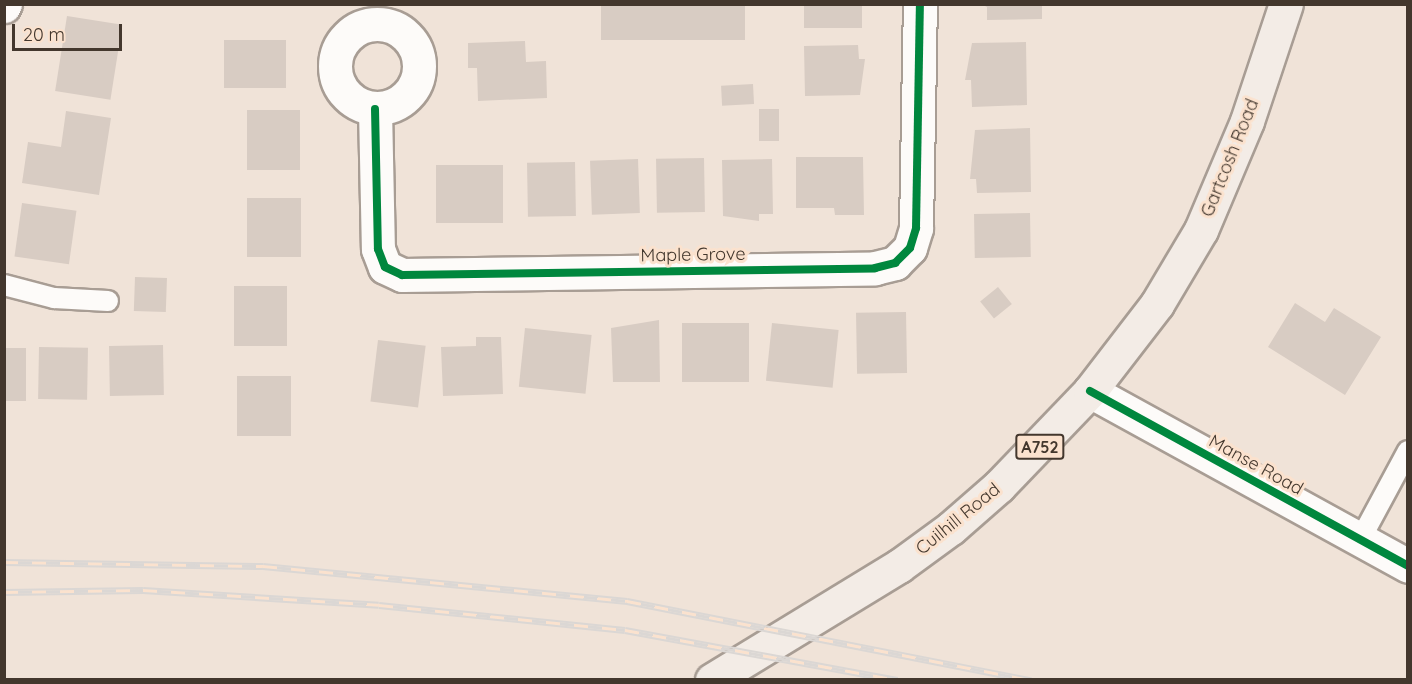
<!DOCTYPE html>
<html>
<head>
<meta charset="utf-8">
<style>
	body { margin:0 }
	#map { position:relative; width:1412px; height:684px; overflow:hidden; background:#f0e3d8; font-family:Quicksand,sans-serif }
	div>[style] { position:absolute }
	.building>* { inset:0; background:#d8ccc3; transform-origin:0 0 }
	.roads { filter:drop-shadow(2px 0 #a89d94) drop-shadow(-2px 0 #a89d94) drop-shadow(0 2px #a89d94) drop-shadow(0 -2px #a89d94) }
	.lane>* { height:20px; margin:-10px; padding:0 10px; transform-origin:10px; border-radius:10px; background:#fdfbf9 }
	.street>* { height:33px; margin:-16.5px; padding:0 16.5px; transform-origin:16.5px; border-radius:16.5px; background:#fdfbf9 }
	.street>.ring { margin:-16.5px; padding:0; box-sizing:content-box; background:none; border:33px solid #fdfbf9; border-radius:50% }
	.primary>* { height:33px; margin:-16.5px; padding:0 16.5px; transform-origin:16.5px; border-radius:16.5px; background:#f3ece6 }
	.rail>* { height:7px; margin-top:-3.5px; transform-origin:0; background:repeating-linear-gradient(90deg,#fbe2ce 0 14px,#dbd7d4 0 28px); box-sizing:border-box; border-block:2px solid #dbd7d4 }
	.cycleway>* { height:8px; margin:-4px; padding:0 4px; transform-origin:4px; border-radius:4px; background:#00873e }
	span { translate:-50% -50%; white-space:nowrap; text-align:center; line-height:1.15; -webkit-text-stroke:6px #fbe2ce; paint-order:stroke }
	.shield-label span { padding:2px 4px; background:#fbe2ce; border:2px solid; border-radius:4px; -webkit-text-stroke-width:0 }
	.shield-label { font-size:16px; color:#43372d; font-weight:700 }
	.street-label { font-size:18px; color:#43372d }
	.frame { position:absolute; inset:0; border:6px solid #43372d; pointer-events:none }
	.scale { position:absolute; left:12px; top:24px; width:110px; height:27px; box-sizing:border-box; border:3px solid #43372d; border-top:0; padding-left:8px; font-size:18px; line-height:21px; white-space:nowrap; color:#43372d; -webkit-text-stroke:4px #fbe2ce; paint-order:stroke }
</style>
</head>
<body>
<div id="map">
	<div class="building">
		<i style="left:601px;top:4px;width:144px;height:36px"></i>
		<i style="left:804px;top:4px;width:58px;height:24px"></i>
		<i style="clip-path:polygon(981px 4px,1042px 4px,1042px 19px,987px 20px,987px 7px)"></i>
		<i style="left:67px;top:16px;width:56px;height:76px;rotate:9deg"></i>
		<i style="left:224px;top:40px;width:62px;height:48px"></i>
		<i style="clip-path:polygon(525px 41px,526px 62px,546px 61px,547px 98px,478px 101px,477px 68px,468px 68px,468px 43px)"></i>
		<i style="clip-path:polygon(1026px 42px,1027px 105px,972px 107px,971px 80px,965px 80px,972px 43px)"></i>
		<i style="clip-path:polygon(858px 45px,859px 59px,865px 59px,860px 95px,805px 96px,804px 46px)"></i>
		<i style="left:753px;top:84px;width:20px;height:32px;rotate:87deg"></i>
		<i style="left:779px;top:109px;width:32px;height:20px;rotate:90deg"></i>
		<i style="left:247px;top:110px;width:53px;height:60px"></i>
		<i style="clip-path:polygon(66px 111px,111px 118px,99px 195px,22px 183px,28px 142px,61px 147px)"></i>
		<i style="clip-path:polygon(1030px 128px,1031px 192px,977px 193px,976px 179px,970px 179px,975px 130px)"></i>
		<i style="clip-path:polygon(796px 157px,863px 157px,864px 215px,835px 215px,834px 208px,796px 208px)"></i>
		<i style="left:704px;top:158px;width:54px;height:48px;rotate:89deg"></i>
		<i style="left:638px;top:159px;width:54px;height:48px;rotate:88deg"></i>
		<i style="clip-path:polygon(772px 159px,773px 214px,759px 214px,759px 221px,723px 216px,722px 160px)"></i>
		<i style="left:575px;top:162px;width:54px;height:48px;rotate:89deg"></i>
		<i style="left:436px;top:165px;width:67px;height:58px"></i>
		<i style="left:247px;top:198px;width:54px;height:59px"></i>
		<i style="left:22px;top:203px;width:55px;height:54px;rotate:8deg"></i>
		<i style="left:1030px;top:213px;width:44px;height:56px;rotate:89deg"></i>
		<i style="left:135px;top:277px;width:32px;height:34px;rotate:2deg"></i>
		<i style="left:287px;top:286px;width:60px;height:53px;rotate:90deg"></i>
		<i style="left:998px;top:287px;width:22px;height:23px;rotate:51deg"></i>
		<i style="clip-path:polygon(1295px 303px,1325px 322px,1334px 308px,1381px 337px,1345px 395px,1268px 347px)"></i>
		<i style="left:906px;top:312px;width:61px;height:50px;rotate:89deg"></i>
		<i style="clip-path:polygon(659px 320px,660px 382px,613px 382px,611px 328px)"></i>
		<i style="left:749px;top:323px;width:59px;height:67px;rotate:90deg"></i>
		<i style="left:772px;top:323px;width:67px;height:58px;rotate:6deg"></i>
		<i style="left:525px;top:328px;width:67px;height:59px;rotate:6deg"></i>
		<i style="clip-path:polygon(476px 337px,501px 337px,503px 394px,443px 396px,441px 347px,476px 346px)"></i>
		<i style="left:378px;top:340px;width:48px;height:62px;rotate:7deg"></i>
		<i style="left:163px;top:345px;width:50px;height:54px;rotate:89deg"></i>
		<i style="left:39px;top:347px;width:49px;height:52px;rotate:1deg"></i>
		<i style="left:4px;top:348px;width:22px;height:53px"></i>
		<i style="left:237px;top:376px;width:54px;height:60px"></i>
	</div>
	<div class="roads">
		<div class="lane">
			<i style="left:4px;top:285px;width:52px;rotate:14.6deg"></i>
			<i style="left:54px;top:298px;width:54px;rotate:3.2deg"></i>
			<i style="left:1360px;top:540px;width:101px;rotate:-61.7deg"></i>
		</div>
		<div class="street">
			<i style="left:4px;top:6px;width:2px;rotate:-63deg"></i>
			<i class="ring" style="left:335px;top:24px;width:51px;height:51px"></i>
			<i style="left:375px;top:109px;width:140px;rotate:88.8deg"></i>
			<i style="left:378px;top:249px;width:19px;rotate:69deg"></i>
			<i style="left:385px;top:267px;width:19px;rotate:25deg"></i>
			<i style="left:402px;top:275px;width:473px;rotate:-0.8deg"></i>
			<i style="left:875px;top:268px;width:21px;rotate:-14deg"></i>
			<i style="left:895px;top:263px;width:21px;rotate:-45deg"></i>
			<i style="left:910px;top:248px;width:21px;rotate:-73deg"></i>
			<i style="left:916px;top:228px;width:224px;rotate:-89deg"></i>
			<i style="left:1090px;top:391px;width:363px;rotate:28.8deg"></i>
		</div>
		<div class="primary">
			<i style="left:712px;top:680px;width:219px;rotate:-31.4deg"></i>
			<i style="left:899px;top:566px;width:64px;rotate:-36.2deg"></i>
			<i style="left:951px;top:528px;width:64px;rotate:-41.2deg"></i>
			<i style="left:999px;top:486px;width:132px;rotate:-46.2deg"></i>
			<i style="left:1090px;top:391px;width:110px;rotate:-52.4deg"></i>
			<i style="left:1157px;top:304px;width:86px;rotate:-59.3deg"></i>
			<i style="left:1201px;top:230px;width:118px;rotate:-67.1deg"></i>
			<i style="left:1247px;top:121px;width:123px;rotate:-71.6deg"></i>
		</div>
	</div>
	<div class="rail">
		<i style="left:4px;top:562px;width:259px;rotate:0.9deg"></i>
		<i style="left:263px;top:566px;width:366px;rotate:5.5deg"></i>
		<i style="left:627px;top:601px;width:412px;rotate:11.1deg"></i>
		<i style="left:4px;top:592px;width:139px;rotate:-0.8deg"></i>
		<i style="left:143px;top:590px;width:236px;rotate:3.6deg"></i>
		<i style="left:379px;top:605px;width:247px;rotate:5.8deg"></i>
		<i style="left:625px;top:630px;width:277px;rotate:10.4deg"></i>
	</div>
	<div class="cycleway">
		<i style="left:375px;top:109px;width:140px;rotate:88.8deg"></i>
		<i style="left:378px;top:249px;width:19px;rotate:69deg"></i>
		<i style="left:385px;top:267px;width:19px;rotate:25deg"></i>
		<i style="left:402px;top:275px;width:473px;rotate:-0.8deg"></i>
		<i style="left:875px;top:268px;width:21px;rotate:-14deg"></i>
		<i style="left:895px;top:263px;width:21px;rotate:-45deg"></i>
		<i style="left:910px;top:248px;width:21px;rotate:-73deg"></i>
		<i style="left:916px;top:228px;width:224px;rotate:-89deg"></i>
		<i style="left:1090px;top:391px;width:363px;rotate:28.8deg"></i>
	</div>
	<div class="shield-label">
		<span style="left:1040px;top:447px">A752</span>
	</div>
	<div class="street-label">
		<span style="left:1230px;top:158px;rotate:-68deg">Gartcosh Road</span>
		<span style="left:693px;top:255px;rotate:-1deg">Maple Grove</span>
		<span style="left:1256px;top:465px;rotate:29deg">Manse Road</span>
		<span style="left:958px;top:519px;rotate:-39deg">Cuilhill Road</span>
	</div>
	<div class="frame"></div>
	<div class="scale">20 m</div>
</div>
</body>
</html>
